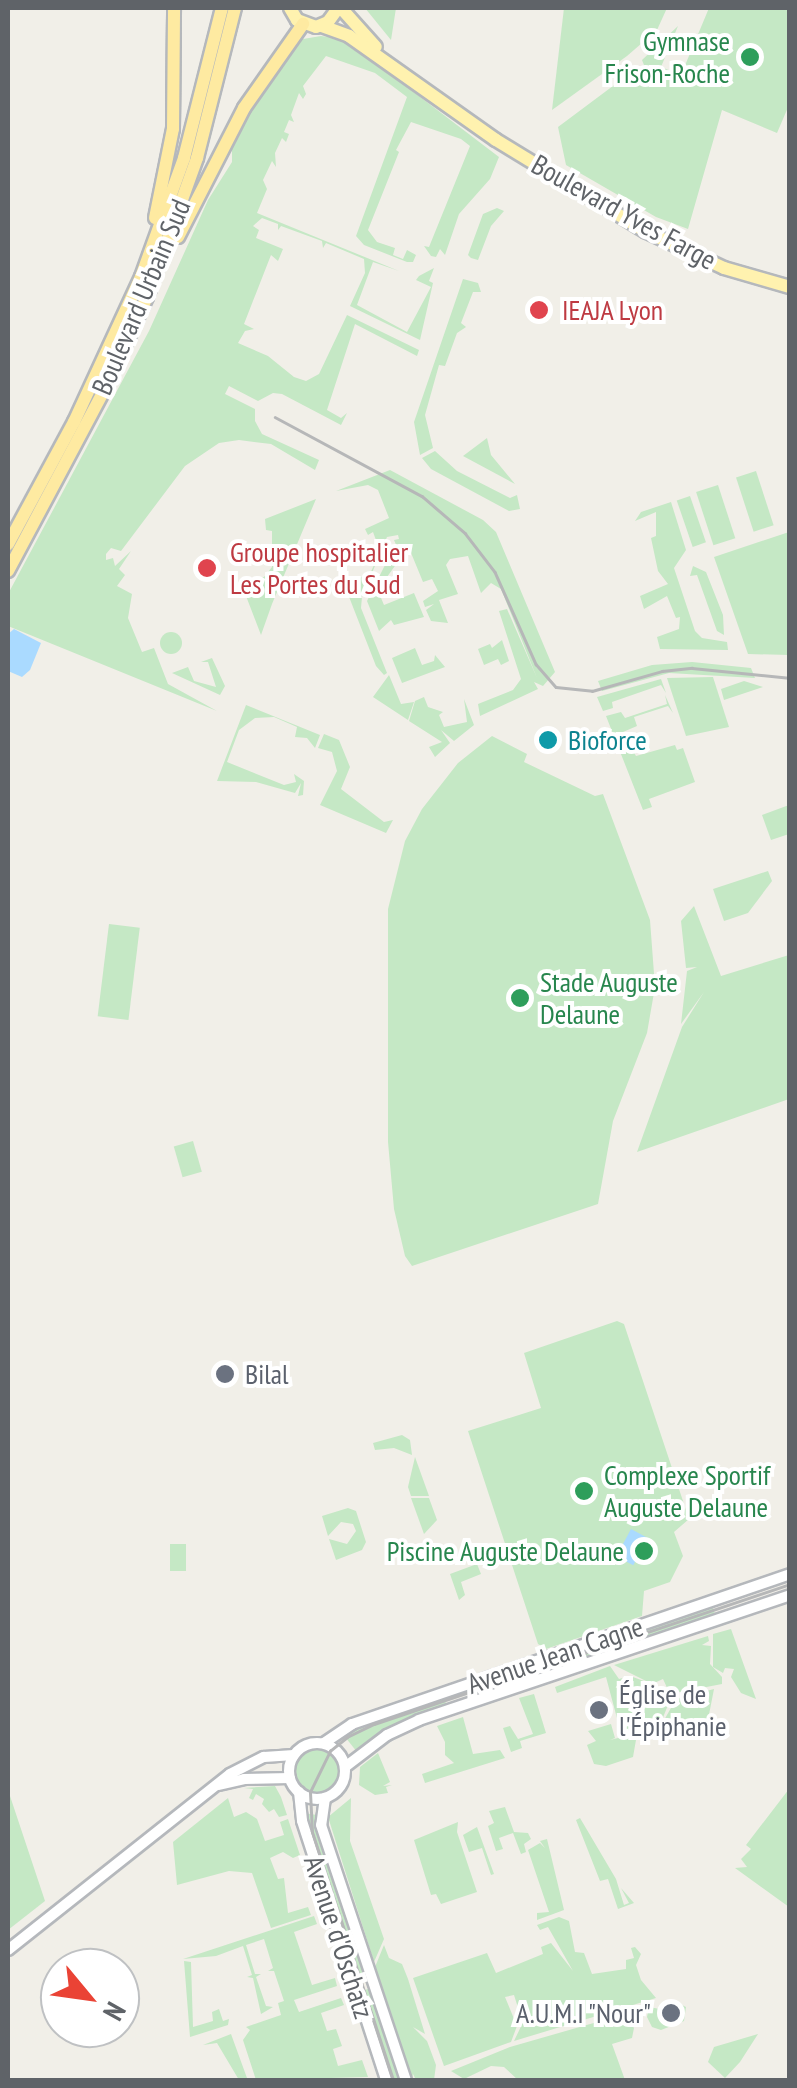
<!DOCTYPE html>
<html>
<head>
<meta charset="utf-8">
<style>
	body { margin:0 }
	#map { position:relative; width:797px; height:2088px; overflow:hidden; background:#f1efe8; font-family:"PT Sans Narrow",sans-serif }
	div>[style] { position:absolute }
	.green>* { inset:0; background:#c5e8c5; transform-origin:0 0 }
	.round { border-radius:50% }
	.water>* { inset:0; background:#aadaff; transform-origin:0 0 }
	.roads { filter:drop-shadow(2px 0 #b5b8bc) drop-shadow(-2px 0 #b5b8bc) drop-shadow(0 2px #b5b8bc) drop-shadow(0 -2px #b5b8bc) }
	.tertiary>* { height:10px; margin:-5px; padding:0 5px; transform-origin:5px; border-radius:5px; background:#fff }
	.tertiary>.ring { margin:-5px; padding:0; box-sizing:content-box; background:none; border:10px solid #fff; border-radius:50% }
	.primary>* { height:12px; margin:-6px; padding:0 6px; transform-origin:6px; border-radius:6px; background:#fff2af }
	.trunk>* { height:12px; margin:-6px; padding:0 6px; transform-origin:6px; border-radius:6px; background:#feeaa1 }
	.tram>* { height:2.5px; margin:-1.25px; padding:0 1.25px; transform-origin:1.25px; border-radius:1.25px; background:#b6b7b8 }
	.dots>* { width:28px; height:28px; translate:-50% -50%; box-sizing:border-box; border:5px solid #fff; border-radius:50% }
	span { translate:-50% -50%; white-space:nowrap; text-align:center; line-height:1.15; -webkit-text-stroke:8px #fff; paint-order:stroke }
	.leisure-label { font-size:28px; color:#27864d }
	.right { translate:-100% -50%; text-align:right }
	.left { translate:0 -50%; text-align:left }
	.street-label { font-size:28px; color:#5f6368 }
	.health-label { font-size:28px; color:#be3a42 }
	.culture-label { font-size:28px; color:#0d838f }
	.worship-label { font-size:28px; color:#5b616d }
	.frame { position:absolute; inset:0; border:10px solid #5f6368; pointer-events:none }
	.north { position:absolute; left:40px; top:1948px; width:100px; height:100px; box-sizing:border-box; background:#fff; border:2px solid #bfc1c3; border-radius:50%; rotate:119deg; font-size:28px; font-weight:700; line-height:40px; text-align:center; color:#5f6368 }
	.north::after { content:''; display:block; margin:auto; width:35px; height:45px; background:#ea4335; clip-path:polygon(50% 0,100% 100%,50% 72%,0 100%) }
</style>
</head>
<body>
<div id="map">
	<div class="green">
		<i style="clip-path:polygon(365px 8px,396px 8px,391px 40px)"></i>
		<i style="clip-path:polygon(564px 8px,667px 8px,657px 30px,627px 56px,552px 110px)"></i>
		<i style="clip-path:polygon(709px 8px,789px 8px,789px 105px,777px 133px,722px 110px,688px 229px,656px 217px,566px 165px,558px 127px,633px 71px,636px 73px,644px 65px,642px 60px,678px 26px,661px 67px,681px 75px)"></i>
		<i style="clip-path:polygon(321px 36px,344px 39px,499px 157px,490px 179px,459px 214px,445px 255px,440px 249px,436px 257px,431px 256px,424px 246px,429px 247px,470px 146px,461px 139px,411px 122px,396px 150px,399px 152px,368px 230px,377px 242px,395px 248px,393px 255px,403px 259px,407px 250px,416px 255px,413px 262px,407px 262px,364px 245px,356px 236px,407px 97px,375px 73px,326px 56px,303px 86px,306px 94px,303px 99px,299px 93px,291px 115px,294px 122px,289px 120px,284px 132px,289px 134px,286px 142px,282px 138px,275px 153px,276px 167px,272px 161px,263px 180px,267px 189px,257px 213px,399px 271px,373px 262px,357px 305px,407px 332px,431px 287px,416px 280px,419px 276px,434px 268px,429px 281px,433px 283px,420px 340px,350px 306px,365px 273px,364px 259px,326px 243px,323px 248px,322px 241px,281px 226px,278px 230px,278px 224px,262px 218px,253px 226px,259px 230px,256px 238px,283px 249px,278px 261px,271px 255px,244px 324px,254px 329px,245px 331px,238px 343px,268px 356px,294px 377px,306px 381px,319px 374px,347px 315px,419px 350px,417px 356px,355px 324px,327px 410px,341px 418px,347px 413px,341px 425px,282px 394px,273px 393px,258px 401px,229px 386px,225px 394px,255px 409px,255px 421px,262px 434px,319px 460px,315px 470px,271px 444px,239px 440px,219px 443px,185px 466px,121px 551px,111px 548px,106px 554px,106px 560px,113px 558px,115px 566px,131px 551px,119px 569px,125px 575px,117px 586px,132px 594px,128px 618px,142px 652px,154px 648px,168px 684px,217px 711px,8px 626px,8px 594px,149px 331px,208px 200px,232px 162px,232px 150px,208px 187px,251px 107px,297px 40px)"></i>
		<i style="clip-path:polygon(497px 208px,504px 211px,491px 226px,478px 260px,471px 258px,468px 255px,483px 214px)"></i>
		<i style="clip-path:polygon(463px 279px,478px 283px,481px 292px,473px 292px,461px 323px,466px 327px,457px 333px,445px 366px,439px 365px,425px 415px,433px 448px,420px 455px,414px 422px)"></i>
		<i style="clip-path:polygon(487px 438px,491px 455px,515px 484px,463px 456px)"></i>
		<i style="clip-path:polygon(435px 451px,457px 471px,510px 498px,517px 495px,520px 509px,509px 511px,431px 469px,422px 458px)"></i>
		<i style="clip-path:polygon(390px 470px,483px 520px,496px 532px,555px 672px,543px 686px,534px 682px,538px 689px,480px 716px,478px 704px,513px 690px,521px 679px,499px 611px,507px 609px,537px 678px,501px 589px,491px 583px,481px 593px,468px 556px,450px 559px,446px 565px,458px 594px,439px 600px,448px 623px,431px 621px,426px 610px,434px 604px,425px 607px,423px 601px,438px 591px,432px 579px,423px 582px,409px 548px,399px 552px,394px 540px,399px 539px,398px 535px,387px 537px,362px 597px,361px 608px,387px 673px,384px 675px,376px 666px,344px 584px,370px 574px,380px 551px,373px 532px,368px 535px,365px 529px,389px 518px,378px 490px,368px 485px,336px 491px)"></i>
		<i style="left:756px;top:471px;width:57px;height:21px;rotate:72deg"></i>
		<i style="left:718px;top:485px;width:56px;height:23px;rotate:72deg"></i>
		<i style="left:690px;top:496px;width:49px;height:14px;rotate:71deg"></i>
		<i style="clip-path:polygon(316px 499px,272px 604px,261px 635px,241px 583px,264px 577px,272px 567px,272px 531px,266px 530px,265px 519px)"></i>
		<i style="clip-path:polygon(671px 502px,686px 550px,674px 568px,695px 631px,702px 638px,727px 642px,728px 650px,660px 649px,657px 637px,679px 629px,680px 617px,676px 618px,667px 596px,644px 609px,640px 596px,668px 584px,658px 571px,651px 538px,656px 536px,656px 512px,635px 521px,641px 512px)"></i>
		<i style="clip-path:polygon(789px 532px,789px 655px,748px 654px,714px 557px)"></i>
		<i style="clip-path:polygon(389px 557px,397px 563px,387px 577px,389px 588px,379px 593px,384px 605px,414px 593px,424px 617px,394px 625px,391px 620px,379px 631px,367px 601px)"></i>
		<i style="clip-path:polygon(693px 566px,706px 572px,723px 615px,724px 635px,717px 631px,697px 575px,690px 576px)"></i>
		<i class="round" style="left:160px;top:632px;width:22px;height:22px"></i>
		<i style="clip-path:polygon(502px 640px,509px 661px,501px 665px,498px 659px,484px 665px,478px 649px,490px 644px,492px 648px)"></i>
		<i style="clip-path:polygon(415px 648px,422px 665px,434px 661px,435px 655px,445px 667px,402px 683px,392px 658px)"></i>
		<i style="clip-path:polygon(212px 658px,225px 686px,220px 695px,172px 673px,188px 667px,194px 681px,216px 687px,208px 662px,201px 662px)"></i>
		<i style="clip-path:polygon(692px 662px,751px 668px,755px 678px,669px 673px,602px 691px,598px 681px,652px 665px)"></i>
		<i style="clip-path:polygon(389px 675px,401px 704px,414px 702px,408px 720px,373px 697px)"></i>
		<i style="clip-path:polygon(713px 677px,729px 727px,686px 736px,667px 678px)"></i>
		<i style="clip-path:polygon(661px 679px,666px 693px,661px 685px,612px 702px,613px 708px,603px 711px,597px 697px)"></i>
		<i style="clip-path:polygon(744px 681px,763px 687px,724px 700px,721px 689px)"></i>
		<i style="clip-path:polygon(665px 695px,673px 713px,668px 706px,634px 717px,637px 726px,623px 732px,636px 756px,675px 745px,677px 750px,683px 748px,695px 782px,649px 799px,652px 807px,643px 810px,606px 716px,621px 712px,625px 718px,667px 704px)"></i>
		<i style="clip-path:polygon(424px 697px,428px 707px,443px 712px,439px 715px,444px 727px,467px 722px,464px 699px,474px 725px,454px 741px,441px 730px,450px 743px,435px 757px,429px 747px,442px 742px,409px 721px,415px 701px)"></i>
		<i style="clip-path:polygon(246px 705px,320px 735px,315px 748px,307px 738px,295px 737px,297px 727px,274px 717px,255px 718px,239px 730px,227px 762px,284px 785px,296px 782px,294px 774px,304px 781px,303px 795px,298px 796px,301px 783px,295px 793px,256px 782px,217px 781px)"></i>
		<i style="clip-path:polygon(324px 734px,339px 740px,350px 767px,341px 789px,384px 822px,393px 820px,386px 833px,320px 805px,337px 771px,332px 752px,318px 748px)"></i>
		<i style="clip-path:polygon(492px 736px,527px 754px,524px 762px,595px 796px,603px 794px,650px 920px,655px 987px,647px 1033px,613px 1121px,598px 1204px,412px 1266px,405px 1256px,394px 1209px,388px 1142px,388px 909px,405px 841px,422px 809px,458px 763px)"></i>
		<i style="clip-path:polygon(789px 805px,789px 834px,771px 840px,762px 815px)"></i>
		<i style="clip-path:polygon(768px 871px,772px 881px,748px 913px,724px 921px,713px 889px)"></i>
		<i style="clip-path:polygon(694px 906px,721px 976px,789px 955px,789px 1099px,637px 1152px,682px 1027px,704px 992px,681px 1024px,687px 971px,697px 967px,686px 968px,681px 921px)"></i>
		<i style="left:109px;top:924px;width:31px;height:93px;rotate:7deg"></i>
		<i style="left:193px;top:1141px;width:32px;height:20px;rotate:74deg"></i>
		<i style="clip-path:polygon(617px 1321px,624px 1324px,689px 1519px,674px 1532px,683px 1556px,670px 1582px,644px 1591px,642px 1616px,546px 1649px,538px 1644px,468px 1431px,541px 1408px,524px 1353px)"></i>
		<i style="clip-path:polygon(402px 1435px,410px 1440px,412px 1455px,394px 1448px,375px 1450px,373px 1443px)"></i>
		<i style="clip-path:polygon(415px 1457px,429px 1496px,411px 1496px,408px 1487px)"></i>
		<i style="clip-path:polygon(411px 1498px,429px 1498px,437px 1520px,424px 1534px)"></i>
		<i style="clip-path:polygon(348px 1508px,356px 1511px,366px 1542px,362px 1550px,336px 1560px,329px 1539px,347px 1544px,356px 1531px,353px 1524px,341px 1522px,328px 1536px,322px 1516px)"></i>
		<i style="left:170px;top:1544px;width:16px;height:27px"></i>
		<i style="clip-path:polygon(477px 1564px,481px 1574px,461px 1582px,465px 1595px,459px 1600px,450px 1574px)"></i>
		<i style="clip-path:polygon(712px 1604px,716px 1618px,557px 1668px,555px 1661px,574px 1651px)"></i>
		<i style="clip-path:polygon(731px 1629px,756px 1699px,741px 1693px,731px 1677px,734px 1669px,725px 1668px,723px 1673px,713px 1667px,713px 1634px)"></i>
		<i style="clip-path:polygon(708px 1636px,709px 1641px,702px 1645px,711px 1646px,710px 1664px,722px 1677px,722px 1684px,670px 1694px,663px 1679px,652px 1684px,614px 1665px)"></i>
		<i style="clip-path:polygon(610px 1666px,619px 1679px,630px 1676px,644px 1681px,670px 1700px,662px 1720px,624px 1735px,636px 1740px,633px 1757px,606px 1766px,594px 1764px,587px 1745px,596px 1741px,588px 1731px,611px 1724px,615px 1738px,610px 1740px,622px 1737px,606px 1677px,557px 1693px,555px 1687px)"></i>
		<i style="clip-path:polygon(714px 1689px,706px 1730px,644px 1729px,663px 1722px,676px 1699px)"></i>
		<i style="clip-path:polygon(534px 1694px,546px 1733px,520px 1741px,522px 1748px,511px 1752px,503px 1728px,510px 1726px,518px 1739px,533px 1734px,519px 1698px)"></i>
		<i style="clip-path:polygon(444px 1698px,447px 1706px,357px 1752px,342px 1733px)"></i>
		<i style="clip-path:polygon(463px 1717px,473px 1754px,500px 1750px,505px 1758px,425px 1783px,422px 1774px,454px 1763px,445px 1755px,445px 1742px,437px 1726px)"></i>
		<i class="round" style="left:294px;top:1747px;width:46px;height:46px"></i>
		<i style="clip-path:polygon(378px 1753px,390px 1782px,383px 1786px,392px 1785px,386px 1787px,388px 1793px,375px 1795px,359px 1785px,360px 1767px)"></i>
		<i style="clip-path:polygon(275px 1786px,281px 1797px,287px 1815px,279px 1817px,274px 1809px,269px 1812px,262px 1804px,264px 1799px,256px 1794px,253px 1800px,249px 1798px,253px 1789px,244px 1788px)"></i>
		<i style="clip-path:polygon(789px 1789px,790px 1789px,789px 1907px,735px 1868px,747px 1867px,741px 1859px,751px 1849px,746px 1845px)"></i>
		<i style="clip-path:polygon(8px 1790px,45px 1901px,8px 1930px)"></i>
		<i style="clip-path:polygon(228px 1798px,234px 1817px,246px 1812px,257px 1819px,265px 1841px,284px 1835px,280px 1822px,288px 1819px,300px 1855px,293px 1858px,283px 1852px,270px 1858px,278px 1879px,284px 1878px,288px 1913px,308px 1907px,311px 1915px,271px 1928px,252px 1873px,229px 1871px,177px 1885px,173px 1842px)"></i>
		<i style="clip-path:polygon(351px 1798px,350px 1841px,384px 1939px,374px 1962px,328px 1817px)"></i>
		<i style="clip-path:polygon(505px 1807px,514px 1832px,528px 1833px,531px 1839px,524px 1844px,526px 1852px,521px 1854px,513px 1833px,499px 1838px,503px 1849px,496px 1851px,488px 1826px,494px 1823px,489px 1811px)"></i>
		<i style="clip-path:polygon(303px 1813px,317px 1815px,367px 1975px,357px 1979px)"></i>
		<i style="clip-path:polygon(580px 1818px,616px 1879px,624px 1905px,629px 1903px,621px 1888px,634px 1903px,618px 1909px,608px 1879px,600px 1881px,576px 1820px)"></i>
		<i style="clip-path:polygon(458px 1822px,457px 1832px,477px 1892px,441px 1904px,436px 1894px,431px 1895px,414px 1840px)"></i>
		<i style="clip-path:polygon(477px 1827px,494px 1874px,491px 1875px,482px 1848px,469px 1852px,463px 1835px)"></i>
		<i style="clip-path:polygon(547px 1839px,564px 1910px,537px 1920px,537px 1913px,549px 1912px,528px 1850px,540px 1843px,545px 1848px,540px 1841px)"></i>
		<i style="clip-path:polygon(314px 1916px,317px 1924px,294px 1932px,312px 1985px,335px 1978px,337px 1986px,294px 2000px,299px 2012px,341px 1998px,344px 2005px,321px 2013px,327px 2031px,336px 2029px,342px 2046px,333px 2049px,338px 2066px,362px 2060px,368px 2077px,256px 2080px,243px 2040px,250px 2030px,246px 2027px,281px 2015px,278px 2003px,284px 2001px,274px 1971px,268px 1971px,273px 1968px,264px 1939px,246px 1945px,255px 1974px,261px 1974px,256px 1977px,266px 2006px,273px 2007px,261px 2014px,253px 1978px,247px 1977px,252px 1975px,243px 1946px,216px 1956px,183px 1959px)"></i>
		<i style="clip-path:polygon(559px 1917px,569px 1921px,575px 1952px,584px 1953px,592px 1974px,626px 1969px,626px 1960px,634px 1958px,631px 1948px,635px 1947px,641px 1954px,636px 1965px,641px 1980px,656px 1998px,514px 2041px,527px 2014px,520px 2014px,514px 1995px,505px 1997px,517px 2026px,511px 2042px,444px 2066px,413px 1978px,487px 1953px,496px 1973px,543px 1954px,541px 1947px,551px 1943px,573px 1971px,548px 1927px,540px 1930px,537px 1925px)"></i>
		<i style="clip-path:polygon(384px 1945px,389px 1958px,402px 1964px,408px 1979px,425px 2034px,413px 2027px,427px 2041px,436px 2065px,434px 2080px,416px 2080px,413px 2074px,412px 2080px,375px 1967px)"></i>
		<i style="clip-path:polygon(184px 1961px,191px 1962px,193px 2027px,213px 2021px,212px 2012px,219px 2009px,223px 2021px,229px 2019px,228px 2025px,190px 2037px)"></i>
		<i style="left:371px;top:1988px;width:97px;height:11px;rotate:71deg"></i>
		<i style="clip-path:polygon(672px 2000px,686px 2007px,684px 2021px,661px 2030px,652px 2027px,647px 2017px,649px 2007px,660px 2009px)"></i>
		<i style="clip-path:polygon(625px 2014px,634px 2028px,632px 2038px,612px 2044px,625px 2080px,518px 2080px,504px 2067px,491px 2066px,464px 2079px,451px 2071px,510px 2047px)"></i>
		<i style="clip-path:polygon(231px 2034px,247px 2078px,239px 2080px,217px 2043px,203px 2045px)"></i>
		<i style="clip-path:polygon(758px 2034px,740px 2062px,725px 2078px,708px 2062px,714px 2047px)"></i>
	</div>
	<div class="water">
		<i style="clip-path:polygon(14px 629px,41px 643px,30px 670px,22px 677px,8px 671px,8px 634px)"></i>
		<i style="left:631px;top:1529px;width:19px;height:31px;rotate:28deg"></i>
	</div>
	<div class="roads">
		<div class="tertiary">
			<i style="left:324px;top:1743px;width:34px;rotate:-34deg"></i>
			<i style="left:352px;top:1724px;width:463px;rotate:-18.9deg"></i>
			<i class="ring" style="left:289px;top:1743px;width:46px;height:46px"></i>
			<i style="left:345px;top:1767px;width:53px;rotate:-37.3deg"></i>
			<i style="left:387px;top:1735px;width:35px;rotate:-25deg"></i>
			<i style="left:419px;top:1720px;width:391px;rotate:-18.6deg"></i>
			<i style="left:219px;top:1785px;width:26px;rotate:-13deg"></i>
			<i style="left:244px;top:1779px;width:46px;rotate:-1.2deg"></i>
			<i style="left:299px;top:1792px;width:29px;rotate:84deg"></i>
			<i style="left:302px;top:1821px;width:272px;rotate:72deg"></i>
			<i style="left:325px;top:1798px;width:27px;rotate:98deg"></i>
			<i style="left:321px;top:1825px;width:269px;rotate:71.6deg"></i>
			<i style="left:8px;top:1950px;width:283px;rotate:-38.4deg"></i>
			<i style="left:230px;top:1774px;width:38px;rotate:-27deg"></i>
			<i style="left:264px;top:1757px;width:30px;rotate:-4deg"></i>
		</div>
		<div class="primary">
			<i style="left:290px;top:8px;width:14px;rotate:60deg"></i>
			<i style="left:297px;top:20px;width:20px;rotate:20deg"></i>
			<i style="left:316px;top:27px;width:13px;rotate:-23deg"></i>
			<i style="left:328px;top:22px;width:17px;rotate:-54deg"></i>
			<i style="left:341px;top:8px;width:52px;rotate:48.1deg"></i>
			<i style="left:322px;top:26px;width:29px;rotate:20deg"></i>
			<i style="left:349px;top:36px;width:180px;rotate:35.3deg"></i>
			<i style="left:496px;top:140px;width:175px;rotate:31.4deg"></i>
			<i style="left:645px;top:231px;width:87px;rotate:25.1deg"></i>
			<i style="left:724px;top:268px;width:69px;rotate:16.1deg"></i>
		</div>
		<div class="trunk">
			<i style="left:155px;top:218px;width:91px;rotate:-78.6deg"></i>
			<i style="left:173px;top:129px;width:121px;rotate:-89.5deg"></i>
			<i style="left:178px;top:237px;width:145px;rotate:-62.9deg"></i>
			<i style="left:244px;top:108px;width:103px;rotate:-54.9deg"></i>
			<i style="left:8px;top:544px;width:139px;rotate:-61.6deg"></i>
			<i style="left:74px;top:422px;width:160px;rotate:-65.2deg"></i>
			<i style="left:141px;top:277px;width:127px;rotate:-70.1deg"></i>
			<i style="left:184px;top:158px;width:155px;rotate:-75.8deg"></i>
			<i style="left:8px;top:571px;width:211px;rotate:-62deg"></i>
			<i style="left:107px;top:385px;width:97px;rotate:-65.6deg"></i>
			<i style="left:147px;top:297px;width:148px;rotate:-70.2deg"></i>
			<i style="left:197px;top:158px;width:155px;rotate:-75.8deg"></i>
		</div>
	</div>
	<div class="tram">
		<i style="left:275px;top:417px;width:167px;rotate:28.3deg"></i>
		<i style="left:422px;top:496px;width:57px;rotate:40.7deg"></i>
		<i style="left:465px;top:533px;width:49px;rotate:52.4deg"></i>
		<i style="left:495px;top:572px;width:101px;rotate:66deg"></i>
		<i style="left:536px;top:664px;width:30px;rotate:49deg"></i>
		<i style="left:556px;top:687px;width:36px;rotate:6deg"></i>
		<i style="left:592px;top:691px;width:73px;rotate:-15.9deg"></i>
		<i style="left:662px;top:671px;width:30px;rotate:-6deg"></i>
		<i style="left:692px;top:668px;width:99px;rotate:5.8deg"></i>
		<i style="left:393px;top:2080px;width:261px;rotate:-108.1deg"></i>
		<i style="left:312px;top:1832px;width:40px;rotate:-92.9deg"></i>
		<i style="left:310px;top:1792px;width:46px;rotate:-64deg"></i>
		<i style="left:330px;top:1751px;width:22px;rotate:-39deg"></i>
		<i style="left:347px;top:1737px;width:30px;rotate:-26deg"></i>
		<i style="left:374px;top:1724px;width:439px;rotate:-18.6deg"></i>
	</div>
	<div class="dots">
		<i style="left:750px;top:57px;background:#2e9e5b"></i>
		<i style="left:539px;top:310px;background:#e0444e"></i>
		<i style="left:207px;top:568px;background:#e0444e"></i>
		<i style="left:548px;top:740px;background:#0f9aa8"></i>
		<i style="left:520px;top:998px;background:#2e9e5b"></i>
		<i style="left:225px;top:1374px;background:#6b7280"></i>
		<i style="left:584px;top:1491px;background:#2e9e5b"></i>
		<i style="left:644px;top:1551px;background:#2e9e5b"></i>
		<i style="left:599px;top:1710px;background:#6b7280"></i>
		<i style="left:671px;top:2013px;background:#6b7280"></i>
	</div>
	<div class="leisure-label">
		<span class="right" style="left:730px;top:57px">Gymnase<br>Frison-Roche</span>
		<span class="left" style="left:540px;top:998px">Stade Auguste<br>Delaune</span>
		<span class="left" style="left:604px;top:1491px">Complexe Sportif<br>Auguste Delaune</span>
		<span class="right" style="left:624px;top:1551px">Piscine Auguste Delaune</span>
	</div>
	<div class="street-label">
		<span style="left:624px;top:212px;rotate:29deg">Boulevard Yves Farge</span>
		<span style="left:141px;top:297px;rotate:-67deg">Boulevard Urbain Sud</span>
		<span style="left:555px;top:1655px;rotate:-19deg">Avenue Jean Cagne</span>
		<span style="left:339px;top:1937px;rotate:72deg">Avenue d'Oschatz</span>
	</div>
	<div class="health-label">
		<span class="left" style="left:562px;top:310px">IEAJA Lyon</span>
		<span class="left" style="left:230px;top:568px">Groupe hospitalier<br>Les Portes du Sud</span>
	</div>
	<div class="culture-label">
		<span class="left" style="left:568px;top:740px">Bioforce</span>
	</div>
	<div class="worship-label">
		<span class="left" style="left:245px;top:1374px">Bilal</span>
		<span class="left" style="left:619px;top:1710px">Église de<br>l'Épiphanie</span>
		<span class="right" style="left:651px;top:2013px">A.U.M.I "Nour"</span>
	</div>
	<div class="frame"></div>
	<div class="north">N</div>
</div>
</body>
</html>
